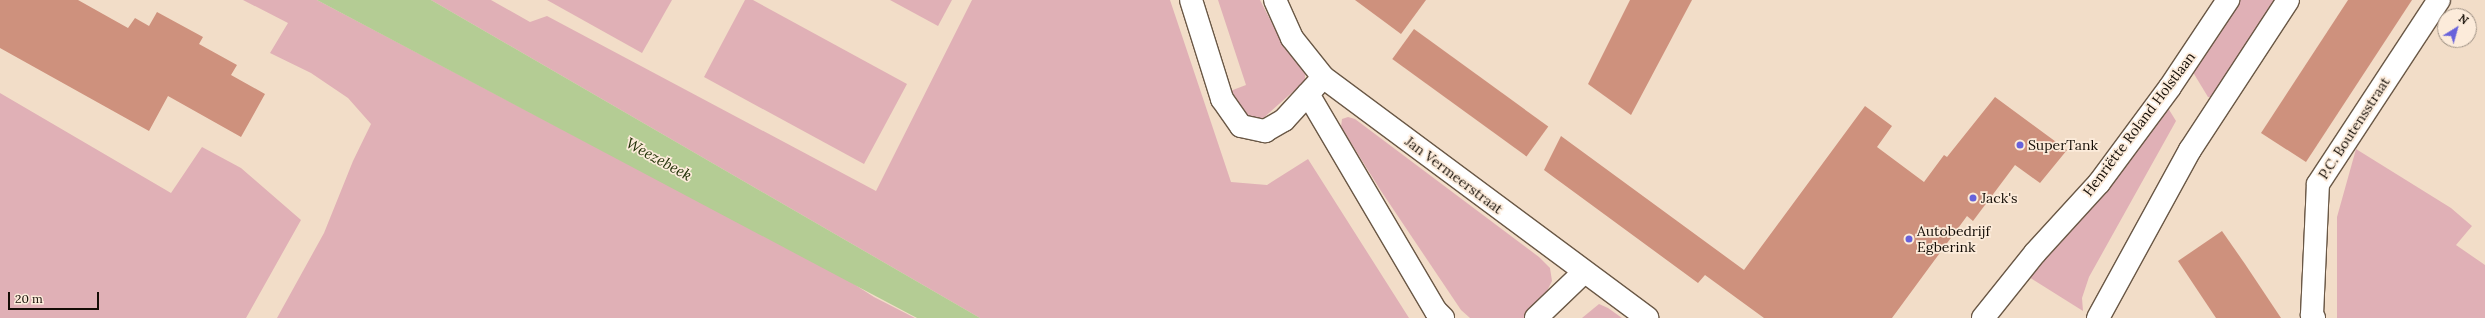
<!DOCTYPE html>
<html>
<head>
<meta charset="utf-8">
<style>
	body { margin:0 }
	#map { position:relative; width:2485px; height:318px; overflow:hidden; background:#f2ddc8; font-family:Lora,serif }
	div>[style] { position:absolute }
	.green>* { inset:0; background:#e0b0b6 }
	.water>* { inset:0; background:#b4cc94 }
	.building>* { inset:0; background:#ce917d; transform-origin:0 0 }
	.roads { filter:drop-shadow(1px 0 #6a5846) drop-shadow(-1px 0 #6a5846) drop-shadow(0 1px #6a5846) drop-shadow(0 -1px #6a5846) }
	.minor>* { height:22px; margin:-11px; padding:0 11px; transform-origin:11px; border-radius:11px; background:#fff }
	.secondary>* { height:22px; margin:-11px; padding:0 11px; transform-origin:11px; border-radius:11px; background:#fff }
	.dots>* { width:11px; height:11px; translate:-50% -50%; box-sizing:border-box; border:2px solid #fcebda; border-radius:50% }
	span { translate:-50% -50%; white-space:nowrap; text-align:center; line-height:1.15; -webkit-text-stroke:3.5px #fcebda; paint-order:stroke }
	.street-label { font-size:14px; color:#140d06 }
	.poi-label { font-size:14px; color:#140d06 }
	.left { translate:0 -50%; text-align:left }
	.water-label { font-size:15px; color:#233208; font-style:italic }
	.north { position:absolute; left:2437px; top:8px; width:40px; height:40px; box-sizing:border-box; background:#fcebda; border:1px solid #9f9285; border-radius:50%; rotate:37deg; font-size:11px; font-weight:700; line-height:16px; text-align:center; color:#140d06 }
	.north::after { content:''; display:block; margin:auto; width:14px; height:18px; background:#6862db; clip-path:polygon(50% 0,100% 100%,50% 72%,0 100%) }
	.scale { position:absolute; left:8px; top:292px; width:91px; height:18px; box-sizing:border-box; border:2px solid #140d06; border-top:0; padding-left:5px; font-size:12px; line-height:14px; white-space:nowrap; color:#140d06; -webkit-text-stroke:3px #fcebda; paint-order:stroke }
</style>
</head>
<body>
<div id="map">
	<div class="green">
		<i style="clip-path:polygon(243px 0,317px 0,846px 279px,874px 297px,915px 318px,277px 318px,324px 233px,353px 161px,371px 124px,348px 98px,311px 73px,270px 53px,288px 23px)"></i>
		<i style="clip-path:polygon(431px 0,491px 0,530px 22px,547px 16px,876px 191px,972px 0,1170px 0,1231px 182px,1267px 185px,1308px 159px,1409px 318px,980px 318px)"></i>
		<i style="clip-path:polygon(547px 0,672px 0,642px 53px)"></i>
		<i style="clip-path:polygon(745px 0,753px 0,907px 84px,864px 164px,704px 77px)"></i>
		<i style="clip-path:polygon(890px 0,952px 0,938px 26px)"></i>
		<i style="clip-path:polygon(1218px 0,1260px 0,1278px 35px,1305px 74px,1305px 81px,1260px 121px,1250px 120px,1225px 93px,1246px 85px)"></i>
		<i style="clip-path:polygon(2237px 0,2276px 0,2213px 97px,2208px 97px,2191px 69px)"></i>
		<i style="clip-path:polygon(0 93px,171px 193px,202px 147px,241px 168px,301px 220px,246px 318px,0 318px)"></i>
		<i style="clip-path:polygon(2168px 108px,2176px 121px,2089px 277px,2082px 298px,2083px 311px,2029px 277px,2097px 202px,2165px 110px)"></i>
		<i style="clip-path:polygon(1348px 117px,1355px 119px,1539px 257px,1550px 268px,1552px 281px,1545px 295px,1524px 318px,1470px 318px,1461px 310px,1381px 191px,1341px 127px,1342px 119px)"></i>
		<i style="clip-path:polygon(2356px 149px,2451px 208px,2472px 226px,2456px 245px,2485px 265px,2485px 318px,2337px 318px,2337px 217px)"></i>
		<i style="clip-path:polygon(1599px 304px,1608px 308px,1622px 318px,1582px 318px)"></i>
	</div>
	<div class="water">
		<i style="clip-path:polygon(317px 0,431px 0,980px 318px,917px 318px)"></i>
	</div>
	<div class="building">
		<i style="clip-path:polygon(0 0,78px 0,128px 28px,135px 18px,149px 26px,157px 12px,203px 37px,199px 44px,237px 65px,231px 75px,265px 94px,241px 137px,168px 96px,149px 131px,0 48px)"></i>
		<i style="clip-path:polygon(1355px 0,1426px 0,1401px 34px)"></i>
		<i style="clip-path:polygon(1630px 0,1692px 0,1631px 115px,1588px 84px)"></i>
		<i style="clip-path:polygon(2348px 0,2412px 0,2306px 162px,2261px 133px)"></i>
		<i style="left:1414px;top:29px;width:166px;height:37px;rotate:36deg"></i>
		<i style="clip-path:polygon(1995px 97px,2067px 150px,2040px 183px,2015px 165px,1973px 221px,1967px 216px,1892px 318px,1764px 318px,1705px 275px,1698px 283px,1544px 170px,1561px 136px,1744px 270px,1865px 106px,1892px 126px,1877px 147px,1924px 182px,1944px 155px,1947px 157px)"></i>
		<i style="clip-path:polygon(2222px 231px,2245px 264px,2281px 318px,2216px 318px,2178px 261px)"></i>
	</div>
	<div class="roads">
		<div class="minor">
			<i style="left:1191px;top:0;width:104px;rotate:72.6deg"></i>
			<i style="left:1222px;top:99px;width:33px;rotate:55deg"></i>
			<i style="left:1241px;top:126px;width:25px;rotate:12deg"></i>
			<i style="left:1265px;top:131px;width:22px;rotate:-30deg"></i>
			<i style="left:1284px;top:120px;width:49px;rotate:-47.5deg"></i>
			<i style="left:1275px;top:0;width:42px;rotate:65.9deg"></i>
			<i style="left:1292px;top:38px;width:50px;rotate:51.5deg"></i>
			<i style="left:1323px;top:77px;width:404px;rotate:36.6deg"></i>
			<i style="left:1308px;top:94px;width:252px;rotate:59.5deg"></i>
			<i style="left:1436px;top:311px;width:10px;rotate:45deg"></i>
			<i style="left:1536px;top:318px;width:66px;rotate:-43.8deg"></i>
			<i style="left:2314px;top:318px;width:4px;rotate:-124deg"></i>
			<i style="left:2312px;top:315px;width:131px;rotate:-87.4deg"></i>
			<i style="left:2318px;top:184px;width:220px;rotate:-56.7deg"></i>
		</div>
		<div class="secondary">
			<i style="left:1983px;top:318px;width:83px;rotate:-51.3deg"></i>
			<i style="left:2035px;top:253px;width:95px;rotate:-47.6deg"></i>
			<i style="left:2099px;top:183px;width:119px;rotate:-53.5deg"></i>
			<i style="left:2170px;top:87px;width:105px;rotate:-56.3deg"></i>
			<i style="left:2098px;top:318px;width:192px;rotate:-61.3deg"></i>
			<i style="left:2190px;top:150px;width:179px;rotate:-56.8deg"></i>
		</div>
	</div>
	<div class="dots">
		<i style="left:2020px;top:145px;background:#6862db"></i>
		<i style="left:1973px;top:198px;background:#6862db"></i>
		<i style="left:1909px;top:239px;background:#6862db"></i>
	</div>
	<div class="street-label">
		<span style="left:2139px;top:124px;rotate:-53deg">Henriëtte Roland Holstlaan</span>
		<span style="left:2354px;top:128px;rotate:-57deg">P.C. Boutensstraat</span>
		<span style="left:1454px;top:175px;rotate:37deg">Jan Vermeerstraat</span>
	</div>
	<div class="poi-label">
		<span class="left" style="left:2028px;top:145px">SuperTank</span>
		<span class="left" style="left:1981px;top:198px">Jack's</span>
		<span class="left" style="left:1917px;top:239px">Autobedrijf<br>Egberink</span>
	</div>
	<div class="water-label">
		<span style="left:659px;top:159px;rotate:29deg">Weezebeek</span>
	</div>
	<div class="north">N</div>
	<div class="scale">20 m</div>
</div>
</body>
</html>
